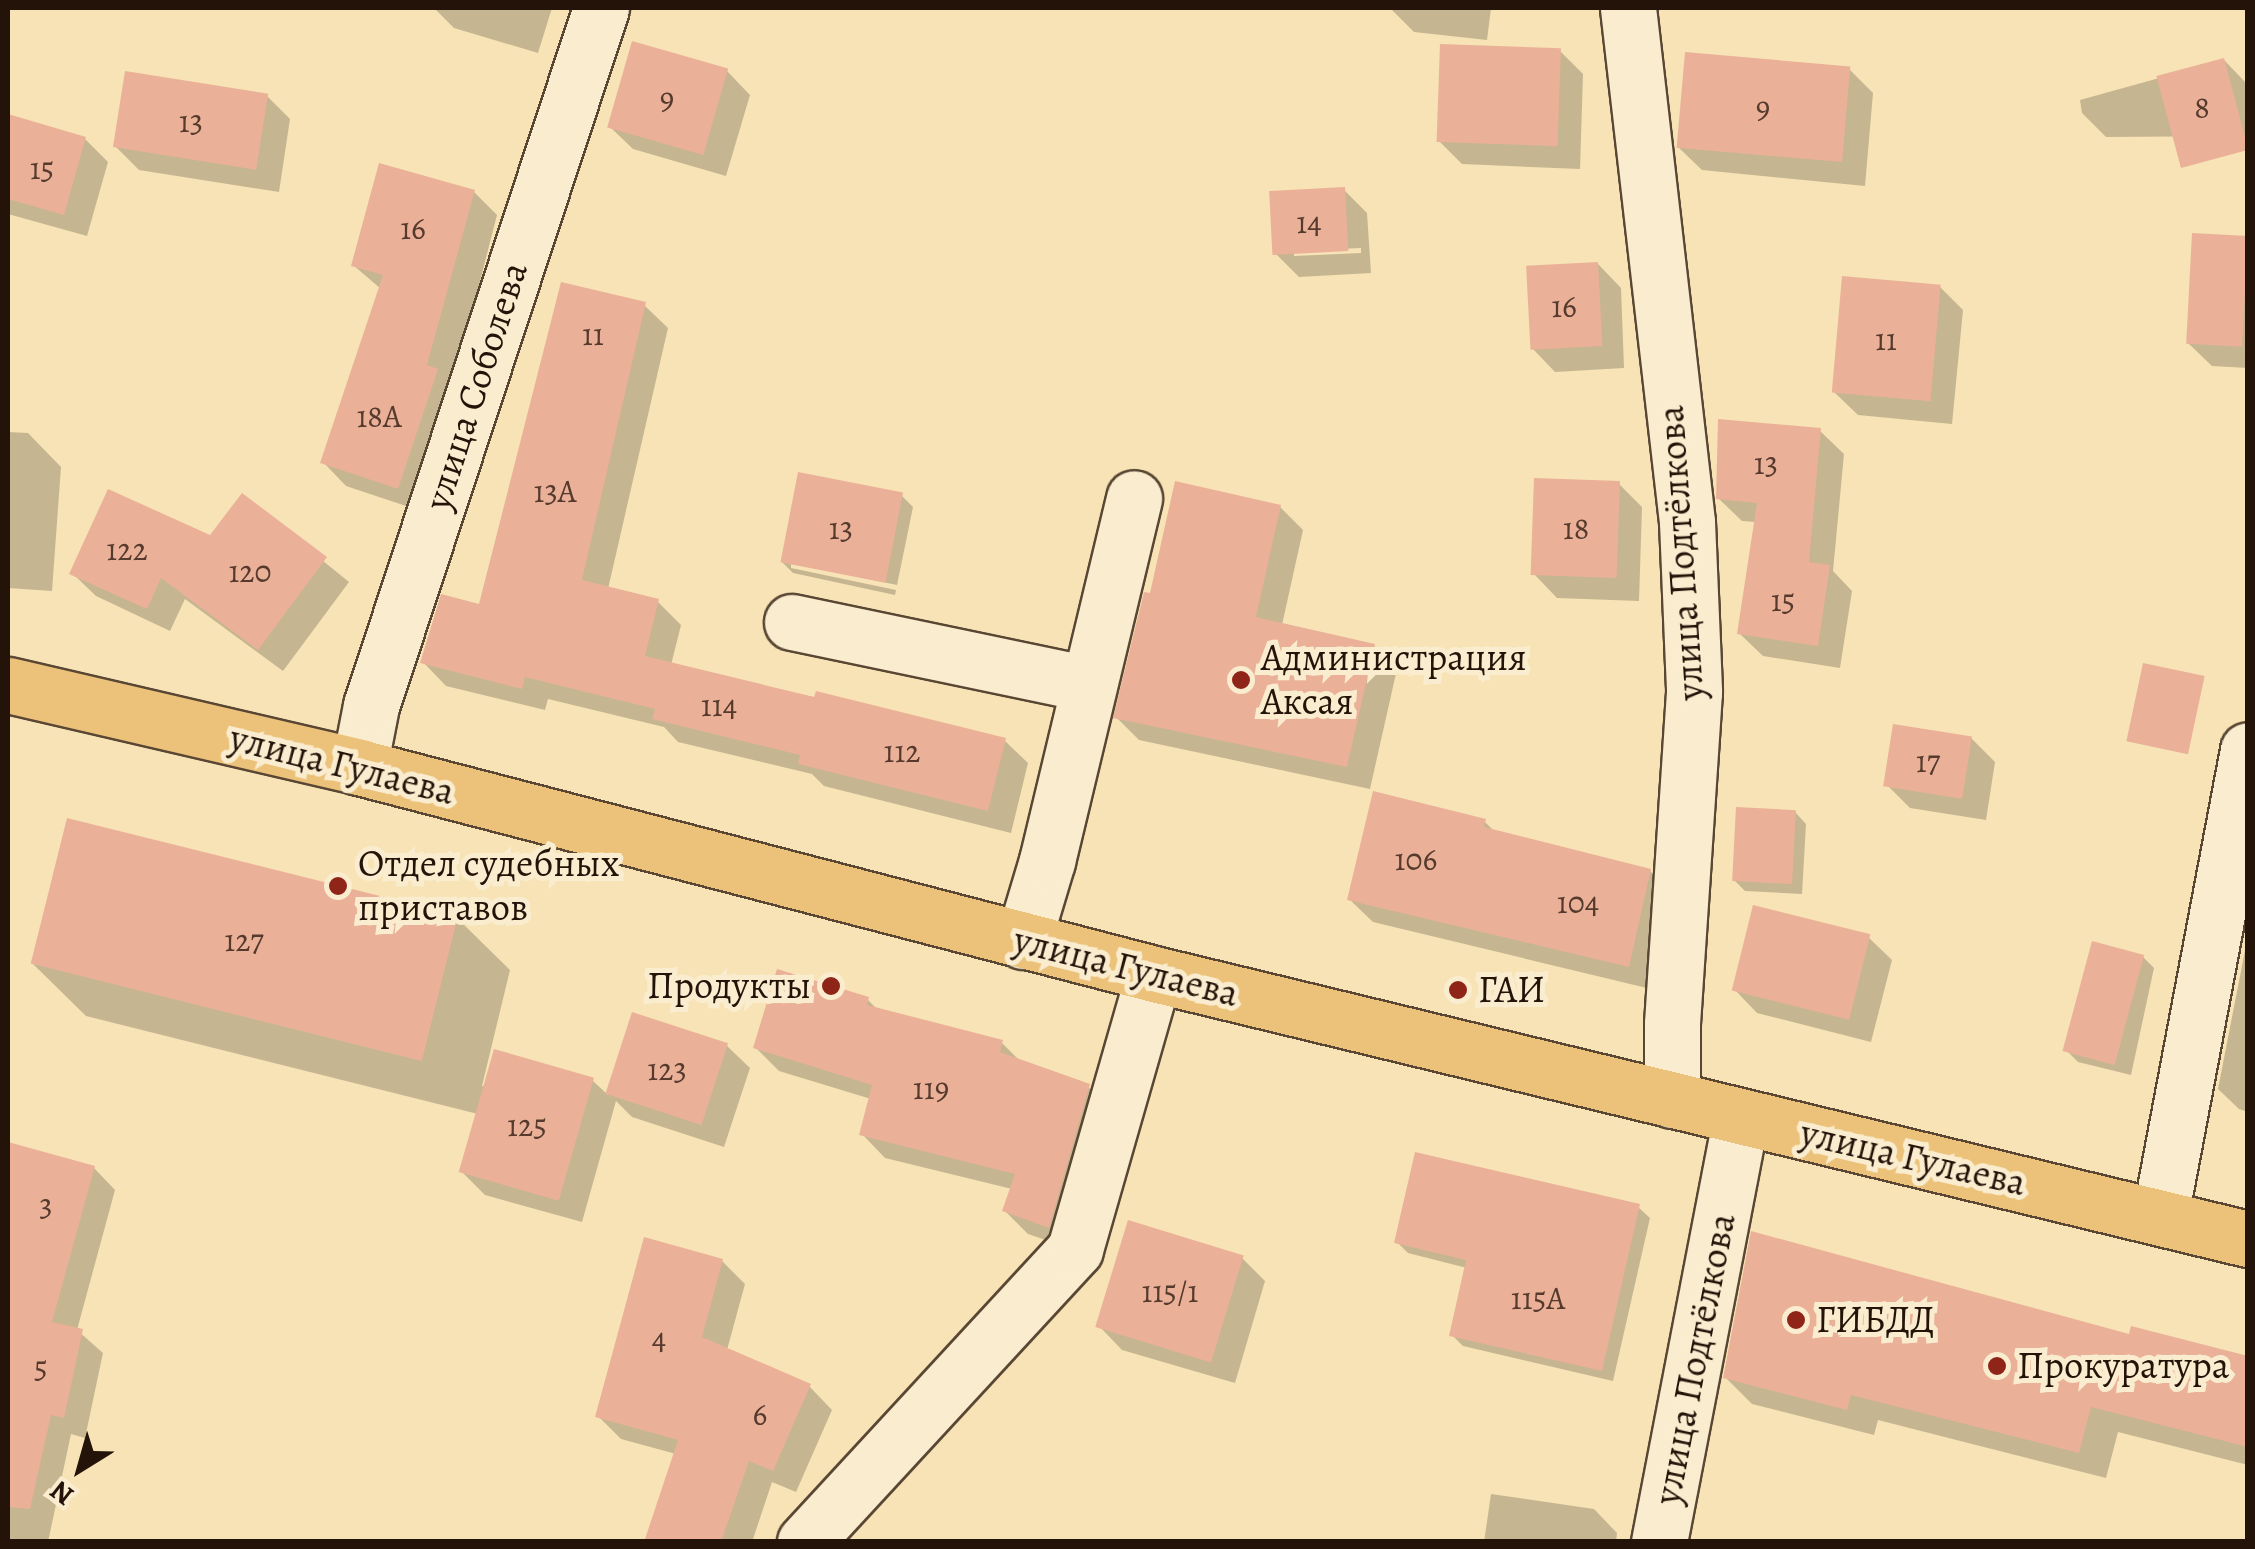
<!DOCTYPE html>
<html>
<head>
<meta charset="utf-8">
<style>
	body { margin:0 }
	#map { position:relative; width:2255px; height:1549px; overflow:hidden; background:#f7e3b5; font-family:Alegreya,serif }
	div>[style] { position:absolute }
	.shadow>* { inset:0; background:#0003 }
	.building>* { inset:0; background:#eab198; transform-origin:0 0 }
	.roads { filter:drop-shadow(2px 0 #594734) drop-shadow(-2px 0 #594734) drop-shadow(0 2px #594734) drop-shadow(0 -2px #594734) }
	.minor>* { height:55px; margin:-27.5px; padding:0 27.5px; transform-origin:27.5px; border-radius:27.5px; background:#faedcf }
	.major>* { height:55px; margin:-27.5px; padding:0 27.5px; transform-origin:27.5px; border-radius:27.5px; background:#ecc27a }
	.dots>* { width:28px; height:28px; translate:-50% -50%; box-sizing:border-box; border:5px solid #faedcf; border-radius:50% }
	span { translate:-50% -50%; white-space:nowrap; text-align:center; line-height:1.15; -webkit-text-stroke:10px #faedcf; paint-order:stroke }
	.number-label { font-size:32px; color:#563a2d }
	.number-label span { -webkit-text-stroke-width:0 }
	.street-label { font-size:38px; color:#241309 }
	.poi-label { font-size:38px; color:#241309 }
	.left { translate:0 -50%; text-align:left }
	.right { translate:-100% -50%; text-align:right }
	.frame { position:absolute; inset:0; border:10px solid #241309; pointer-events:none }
	.north { position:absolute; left:30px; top:1419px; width:100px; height:100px; -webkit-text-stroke:8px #faedcf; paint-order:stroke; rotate:217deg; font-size:28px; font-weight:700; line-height:40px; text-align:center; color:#241309 }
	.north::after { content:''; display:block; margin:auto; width:35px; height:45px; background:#241309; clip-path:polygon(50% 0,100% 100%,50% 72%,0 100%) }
</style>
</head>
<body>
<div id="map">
	<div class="shadow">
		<i style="clip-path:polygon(434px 8px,552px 8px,538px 53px,454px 28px)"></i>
		<i style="clip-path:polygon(1491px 8px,1487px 40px,1414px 32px,1391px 9px)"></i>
		<i style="clip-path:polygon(1560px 51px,1583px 74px,1580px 169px,1462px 164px,1439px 141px)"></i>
		<i style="clip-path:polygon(2224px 60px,2247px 84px,2248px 136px,2106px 137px,2082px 113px,2080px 100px)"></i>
		<i style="clip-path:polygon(1849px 69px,1873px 93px,1865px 186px,1702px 170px,1678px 147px)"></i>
		<i style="clip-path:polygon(727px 71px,750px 95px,726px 176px,633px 149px,609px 126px)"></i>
		<i style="clip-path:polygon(267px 96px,290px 119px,279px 192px,139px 170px,116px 147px)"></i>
		<i style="clip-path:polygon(8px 117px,85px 139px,108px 162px,87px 236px,8px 214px)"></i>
		<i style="clip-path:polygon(evenodd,1344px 190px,1367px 213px,1371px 273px,1299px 277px,1276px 254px,1344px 190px,1361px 248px,1361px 253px,1294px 256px,1294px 251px,1361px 248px)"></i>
		<i style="clip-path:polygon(474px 192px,497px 215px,421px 511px,346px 486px,323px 462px,381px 289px,353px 265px)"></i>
		<i style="clip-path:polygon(2248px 239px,2248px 368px,2212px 366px,2188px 343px)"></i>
		<i style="clip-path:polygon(1598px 264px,1621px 288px,1624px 368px,1555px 372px,1532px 348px)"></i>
		<i style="clip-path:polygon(1940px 287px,1963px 310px,1952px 424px,1858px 415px,1834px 392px)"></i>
		<i style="clip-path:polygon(644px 305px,668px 328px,608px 589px,658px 602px,681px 625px,671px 665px,1004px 740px,1028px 763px,1011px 833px,824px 786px,812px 774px,678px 742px,664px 727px,548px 699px,545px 710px,446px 686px,423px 662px,481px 607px)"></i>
		<i style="clip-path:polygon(1820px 431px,1844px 454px,1833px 571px,1852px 591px,1840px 668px,1763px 656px,1739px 633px,1756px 522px,1742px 521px,1718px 498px)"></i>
		<i style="clip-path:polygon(8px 432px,28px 433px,61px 467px,52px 591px,8px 588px)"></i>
		<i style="clip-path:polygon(1619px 484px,1642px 507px,1639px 601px,1557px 598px,1534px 574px)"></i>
		<i style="clip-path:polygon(243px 496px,349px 582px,283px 671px,185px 599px,170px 631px,96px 596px,72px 573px,211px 539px)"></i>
		<i style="clip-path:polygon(evenodd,902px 496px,913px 507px,895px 595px,793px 573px,782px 562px,902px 496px,791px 563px,897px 585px,896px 590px,791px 568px,791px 563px)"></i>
		<i style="clip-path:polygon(1280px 507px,1303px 530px,1282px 625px,1374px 646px,1397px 669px,1370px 789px,1139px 740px,1116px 717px,1152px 596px)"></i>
		<i style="clip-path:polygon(1971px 738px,1995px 762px,1986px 820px,1910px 808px,1887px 785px)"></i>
		<i style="clip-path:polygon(1795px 812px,1806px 824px,1802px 894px,1745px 891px,1734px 880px)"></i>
		<i style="clip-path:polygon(1485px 822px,1496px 833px,1650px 871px,1673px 894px,1651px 989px,1373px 922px,1349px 899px)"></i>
		<i style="clip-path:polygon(457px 918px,510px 970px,482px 1086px,592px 1080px,608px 1095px,634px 1015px,726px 1045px,750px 1068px,724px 1147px,632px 1117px,616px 1101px,582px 1222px,485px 1195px,462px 1172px,478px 1114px,86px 1016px,33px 964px)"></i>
		<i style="clip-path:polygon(2248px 935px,2248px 1112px,2239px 1109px,2218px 1089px)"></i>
		<i style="clip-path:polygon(1868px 937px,1892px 960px,1871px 1042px,1757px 1013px,1734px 989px)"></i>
		<i style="clip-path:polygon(2143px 957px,2154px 968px,2131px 1075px,2078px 1062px,2067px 1051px)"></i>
		<i style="clip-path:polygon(868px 1000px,878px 1010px,1001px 1042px,1022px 1063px,1088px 1087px,1112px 1110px,1072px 1249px,1028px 1234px,1005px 1211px,1012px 1189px,885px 1158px,862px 1134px,871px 1099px,779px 1071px,756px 1048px)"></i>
		<i style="clip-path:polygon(8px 1145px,94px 1168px,115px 1190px,77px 1330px,103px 1353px,85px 1438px,71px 1434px,48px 1542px,8px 1542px)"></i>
		<i style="clip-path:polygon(1638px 1207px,1650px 1218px,1613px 1381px,1463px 1346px,1452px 1335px,1467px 1268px,1408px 1253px,1397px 1242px)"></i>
		<i style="clip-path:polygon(1242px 1258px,1265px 1281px,1235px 1383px,1122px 1350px,1099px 1326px)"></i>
		<i style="clip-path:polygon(722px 1261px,745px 1284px,727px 1350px,809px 1386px,832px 1410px,796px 1492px,772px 1482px,752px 1542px,646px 1542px,676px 1454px,621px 1439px,598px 1416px)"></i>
		<i style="clip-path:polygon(2248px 1359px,2248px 1465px,2118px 1432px,2106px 1478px,1878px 1420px,1874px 1435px,1752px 1404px,1725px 1377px)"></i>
		<i style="clip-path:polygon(1491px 1494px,1594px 1509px,1617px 1533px,1616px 1542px,1484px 1542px)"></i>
	</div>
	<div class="building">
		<i style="left:632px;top:41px;width:100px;height:90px;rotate:16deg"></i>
		<i style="left:1440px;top:44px;width:121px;height:98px;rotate:2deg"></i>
		<i style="left:1685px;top:52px;width:166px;height:96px;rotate:5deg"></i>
		<i style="left:2224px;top:58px;width:95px;height:70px;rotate:75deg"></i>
		<i style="left:125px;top:71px;width:145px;height:77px;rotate:9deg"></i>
		<i style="clip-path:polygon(8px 114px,86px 137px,64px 215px,8px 199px)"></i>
		<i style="clip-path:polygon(379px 163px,475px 190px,427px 365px,438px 369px,398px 489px,320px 463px,383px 275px,351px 266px)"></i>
		<i style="left:1345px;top:187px;width:64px;height:76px;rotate:87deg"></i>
		<i style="left:2192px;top:233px;width:56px;height:111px;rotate:3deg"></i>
		<i style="left:1598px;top:262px;width:84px;height:72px;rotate:87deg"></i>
		<i style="left:1842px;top:276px;width:99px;height:117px;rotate:5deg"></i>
		<i style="clip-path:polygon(561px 282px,646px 302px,582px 580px,659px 599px,645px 656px,814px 697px,816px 691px,1006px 738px,988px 811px,798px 764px,800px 755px,652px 719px,655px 709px,525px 677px,522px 689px,420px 663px,441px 594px,479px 604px)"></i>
		<i style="clip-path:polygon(1718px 419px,1821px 428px,1809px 562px,1830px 565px,1818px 646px,1737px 634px,1757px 503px,1716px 499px)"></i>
		<i style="left:798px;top:472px;width:107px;height:92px;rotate:11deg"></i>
		<i style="left:1534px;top:478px;width:86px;height:97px;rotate:2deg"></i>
		<i style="clip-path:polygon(1175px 481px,1281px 505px,1256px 617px,1375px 644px,1347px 767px,1113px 718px,1144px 592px,1150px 593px)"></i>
		<i style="clip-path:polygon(108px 489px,210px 535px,242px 493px,327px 557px,258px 650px,161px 578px,147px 609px,69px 574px)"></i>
		<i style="left:2143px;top:663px;width:63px;height:80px;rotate:12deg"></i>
		<i style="left:1893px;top:724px;width:80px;height:63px;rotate:9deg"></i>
		<i style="clip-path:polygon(1373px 791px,1486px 819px,1484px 827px,1651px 869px,1629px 967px,1347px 900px)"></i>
		<i style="left:1736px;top:807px;width:60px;height:74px;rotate:3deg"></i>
		<i style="left:67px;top:818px;width:403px;height:150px;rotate:14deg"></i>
		<i style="left:1753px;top:905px;width:121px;height:88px;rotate:14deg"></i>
		<i style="left:2092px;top:941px;width:54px;height:114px;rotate:15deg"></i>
		<i style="clip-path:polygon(777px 969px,869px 997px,867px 1005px,1003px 1040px,1000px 1052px,1090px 1084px,1049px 1228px,1002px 1211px,1015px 1174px,859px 1135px,872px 1085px,753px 1048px)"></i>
		<i style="left:632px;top:1012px;width:101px;height:86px;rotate:18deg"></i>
		<i style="left:494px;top:1049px;width:104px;height:128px;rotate:16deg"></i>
		<i style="clip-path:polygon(8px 1142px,95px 1166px,52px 1322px,83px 1329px,64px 1418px,51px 1415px,30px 1509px,8px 1507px)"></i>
		<i style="clip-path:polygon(1415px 1152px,1640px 1204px,1602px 1371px,1449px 1336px,1466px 1260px,1394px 1243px)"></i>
		<i style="left:1128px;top:1220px;width:121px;height:112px;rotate:17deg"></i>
		<i style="clip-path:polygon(1751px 1231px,2129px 1334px,2131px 1326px,2248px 1356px,2248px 1447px,2091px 1407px,2079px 1453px,1851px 1395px,1847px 1410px,1723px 1378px)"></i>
		<i style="clip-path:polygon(644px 1237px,723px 1259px,702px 1337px,811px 1384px,773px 1471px,749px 1461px,721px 1542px,644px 1542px,678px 1440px,595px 1417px)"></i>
	</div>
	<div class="roads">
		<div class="minor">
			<i style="left:1628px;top:8px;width:517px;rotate:83.45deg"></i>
			<i style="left:1687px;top:522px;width:170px;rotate:87.6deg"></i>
			<i style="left:1694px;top:692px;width:333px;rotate:93.8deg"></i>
			<i style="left:1672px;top:1024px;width:76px;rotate:90deg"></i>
			<i style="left:792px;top:622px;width:303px;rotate:11.8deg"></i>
			<i style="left:359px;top:767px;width:62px;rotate:-78.9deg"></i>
			<i style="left:371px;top:706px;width:735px;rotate:-71.76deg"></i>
			<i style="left:1023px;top:941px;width:84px;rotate:-73.3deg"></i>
			<i style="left:1047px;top:861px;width:373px;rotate:-76.5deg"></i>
			<i style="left:2160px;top:1216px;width:474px;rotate:-79.3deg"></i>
			<i style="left:805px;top:1542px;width:398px;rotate:-47.3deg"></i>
			<i style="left:1075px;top:1249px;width:286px;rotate:-74deg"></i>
			<i style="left:1659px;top:1542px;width:433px;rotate:-79.1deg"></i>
		</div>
		<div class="major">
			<i style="left:8px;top:685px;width:360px;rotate:13.1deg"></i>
			<i style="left:359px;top:767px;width:822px;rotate:14.59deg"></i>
			<i style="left:1154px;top:974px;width:1126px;rotate:13.62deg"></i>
		</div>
	</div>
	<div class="dots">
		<i style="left:1241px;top:680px;background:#8f2418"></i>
		<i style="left:338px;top:886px;background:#8f2418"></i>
		<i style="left:831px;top:986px;background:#8f2418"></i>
		<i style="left:1458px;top:990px;background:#8f2418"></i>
		<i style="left:1796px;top:1320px;background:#8f2418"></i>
		<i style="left:1997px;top:1366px;background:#8f2418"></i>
	</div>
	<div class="number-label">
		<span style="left:667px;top:98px">9</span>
		<span style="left:1763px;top:107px">9</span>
		<span style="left:2202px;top:107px">8</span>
		<span style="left:191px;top:121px">13</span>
		<span style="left:42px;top:168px">15</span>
		<span style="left:1309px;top:222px">14</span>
		<span style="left:413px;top:228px">16</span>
		<span style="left:1564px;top:306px">16</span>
		<span style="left:593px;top:334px">11</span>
		<span style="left:1886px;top:339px">11</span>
		<span style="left:379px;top:416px">18А</span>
		<span style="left:1766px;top:463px">13</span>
		<span style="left:555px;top:491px">13А</span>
		<span style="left:841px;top:528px">13</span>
		<span style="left:1576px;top:528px">18</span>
		<span style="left:127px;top:549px">122</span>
		<span style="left:250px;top:571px">120</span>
		<span style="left:1783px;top:600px">15</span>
		<span style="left:719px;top:705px">114</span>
		<span style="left:902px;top:751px">112</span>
		<span style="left:1928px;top:761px">17</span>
		<span style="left:1416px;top:859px">106</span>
		<span style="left:1578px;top:902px">104</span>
		<span style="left:244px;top:940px">127</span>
		<span style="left:667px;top:1069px">123</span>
		<span style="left:931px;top:1088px">119</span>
		<span style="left:527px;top:1125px">125</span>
		<span style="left:46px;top:1205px">3</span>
		<span style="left:1170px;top:1291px">115/1</span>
		<span style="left:1538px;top:1298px">115А</span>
		<span style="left:659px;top:1338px">4</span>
		<span style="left:41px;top:1367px">5</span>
		<span style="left:760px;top:1414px">6</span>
	</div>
	<div class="street-label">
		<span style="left:476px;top:386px;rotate:-72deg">улица Соболева</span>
		<span style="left:1681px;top:553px;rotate:-94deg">улица Подтёлкова</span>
		<span style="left:342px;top:765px;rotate:14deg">улица Гулаева</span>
		<span style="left:1126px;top:967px;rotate:14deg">улица Гулаева</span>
		<span style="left:1913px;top:1158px;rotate:13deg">улица Гулаева</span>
		<span style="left:1695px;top:1359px;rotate:-79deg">улица Подтёлкова</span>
	</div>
	<div class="poi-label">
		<span class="left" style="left:1261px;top:680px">Администрация<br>Аксая</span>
		<span class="left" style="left:358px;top:886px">Отдел судебных<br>приставов</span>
		<span class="right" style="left:811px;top:986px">Продукты</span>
		<span class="left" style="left:1478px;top:990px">ГАИ</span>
		<span class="left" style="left:1816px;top:1320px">ГИБДД</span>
		<span class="left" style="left:2017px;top:1366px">Прокуратура</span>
	</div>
	<div class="frame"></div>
	<div class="north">N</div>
</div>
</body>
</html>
